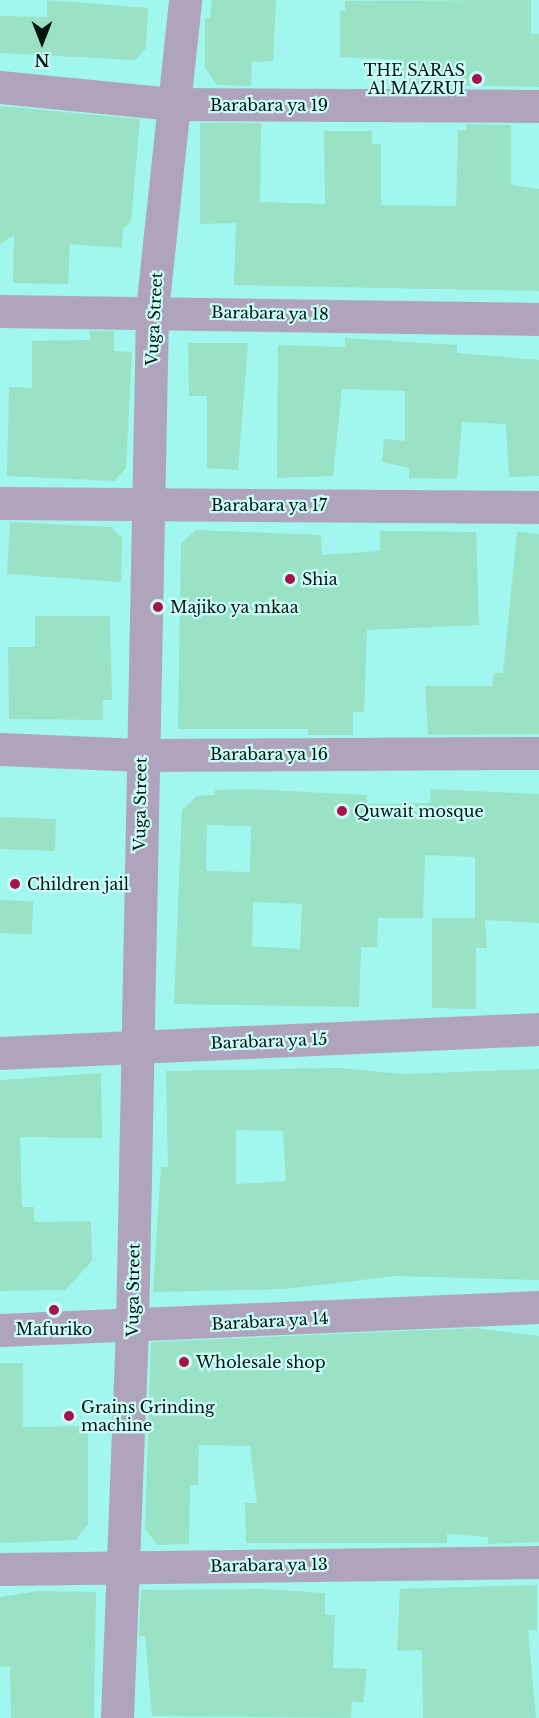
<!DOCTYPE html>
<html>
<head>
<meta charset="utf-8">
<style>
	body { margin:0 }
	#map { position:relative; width:539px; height:1718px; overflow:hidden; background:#a1f7ee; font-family:"Libre Baskerville",serif }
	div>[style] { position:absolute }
	.building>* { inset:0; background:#99e2c5; transform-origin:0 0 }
	.minor>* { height:33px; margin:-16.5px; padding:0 16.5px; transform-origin:16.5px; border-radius:16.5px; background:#b0a4bd }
	.dots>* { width:16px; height:16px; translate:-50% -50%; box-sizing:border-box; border:3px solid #ccfdf7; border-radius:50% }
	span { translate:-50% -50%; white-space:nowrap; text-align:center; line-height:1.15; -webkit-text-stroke:4.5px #ccfdf7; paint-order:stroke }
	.poi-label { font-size:16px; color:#001412 }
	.right { translate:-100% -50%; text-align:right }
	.left { translate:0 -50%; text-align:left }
	.street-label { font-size:16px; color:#001412 }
	.north { position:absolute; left:12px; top:12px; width:60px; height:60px; -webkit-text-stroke:4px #ccfdf7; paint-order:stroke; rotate:180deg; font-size:16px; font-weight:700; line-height:24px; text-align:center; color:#001412 }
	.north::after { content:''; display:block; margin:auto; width:21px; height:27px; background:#001412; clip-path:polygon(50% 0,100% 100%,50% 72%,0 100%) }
</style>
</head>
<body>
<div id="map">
	<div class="building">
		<i style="clip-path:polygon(47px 0,148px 8px,146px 48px,135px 60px,0 53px,0 16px,47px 17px)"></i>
		<i style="clip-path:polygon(212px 0,276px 0,273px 61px,252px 62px,251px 86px,217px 85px,205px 68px,205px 18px,210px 18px)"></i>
		<i style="clip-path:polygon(531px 0,531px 34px,539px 34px,539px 87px,402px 84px,403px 60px,340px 57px,340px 11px,345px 11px,345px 1px)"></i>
		<i style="clip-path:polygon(0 106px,140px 119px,131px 222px,123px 229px,122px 248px,70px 244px,68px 284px,13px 283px,14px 235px,0 244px)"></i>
		<i style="clip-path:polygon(200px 123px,261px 123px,260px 202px,325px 204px,324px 131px,372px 131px,372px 144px,381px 144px,381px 205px,456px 206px,458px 130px,466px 130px,466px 124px,511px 125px,511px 185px,539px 189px,539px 291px,234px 285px,236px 223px,200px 224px)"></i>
		<i style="clip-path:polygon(90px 331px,114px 331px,114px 351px,132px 352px,126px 468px,114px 481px,7px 476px,9px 387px,32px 388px,32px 341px,90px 340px)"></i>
		<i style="clip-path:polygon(345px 338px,457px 345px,457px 353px,539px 360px,539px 476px,509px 477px,506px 424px,462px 422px,457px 479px,409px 478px,409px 468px,382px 462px,384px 439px,405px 441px,405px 391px,342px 389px,333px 476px,277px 478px,278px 345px,345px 347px)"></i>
		<i style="clip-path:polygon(188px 343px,248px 343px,238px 470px,207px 468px,207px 396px,189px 396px)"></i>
		<i style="clip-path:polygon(10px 522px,111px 527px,122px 538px,121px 582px,7px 574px)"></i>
		<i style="clip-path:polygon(196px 530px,321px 535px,322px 555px,380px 551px,380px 531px,476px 532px,479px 625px,367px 630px,364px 712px,353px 712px,353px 735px,308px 735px,308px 729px,178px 729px,181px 544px)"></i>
		<i style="clip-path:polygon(517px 532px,539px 534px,539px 734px,428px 735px,425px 686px,492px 686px,494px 673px,503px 673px)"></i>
		<i style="clip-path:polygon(35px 616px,110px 616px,112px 700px,103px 700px,103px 720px,9px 719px,8px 647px,35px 647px)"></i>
		<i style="clip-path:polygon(evenodd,251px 789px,367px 795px,367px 804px,430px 803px,431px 789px,539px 794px,539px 923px,485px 920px,487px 948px,476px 948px,476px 1009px,432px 1008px,432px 918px,475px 918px,475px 857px,425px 855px,423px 918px,378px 918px,377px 947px,361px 947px,359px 1007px,174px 1004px,182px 810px,197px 796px,215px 795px,215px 790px,251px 789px,207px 825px,251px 826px,250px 872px,206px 871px,207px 825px,251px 789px,253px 902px,302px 904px,300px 949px,252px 946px,253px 902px)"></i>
		<i style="left:0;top:817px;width:56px;height:32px;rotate:2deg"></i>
		<i style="left:0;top:900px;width:33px;height:33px;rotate:2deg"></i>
		<i style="clip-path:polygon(evenodd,340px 1068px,403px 1074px,539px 1069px,539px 1280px,395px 1276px,285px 1289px,153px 1292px,161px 1167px,168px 1167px,166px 1071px,340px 1068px,236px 1130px,283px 1131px,286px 1181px,236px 1184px,236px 1130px)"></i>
		<i style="clip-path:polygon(101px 1073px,102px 1138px,20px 1137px,22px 1207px,34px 1207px,34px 1222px,91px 1221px,92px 1261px,65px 1290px,0 1291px,0 1080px)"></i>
		<i style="clip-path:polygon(475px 1328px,539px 1336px,539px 1542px,488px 1544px,488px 1537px,447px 1534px,447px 1543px,246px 1543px,245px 1503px,257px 1503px,250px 1446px,199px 1445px,198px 1485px,190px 1485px,189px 1544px,158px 1545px,145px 1529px,151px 1342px)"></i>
		<i style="clip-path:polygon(0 1363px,23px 1363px,23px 1427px,88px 1426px,88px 1524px,76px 1540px,0 1543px)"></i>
		<i style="clip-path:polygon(537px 1585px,537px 1630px,528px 1630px,536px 1718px,423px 1718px,422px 1650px,397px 1651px,400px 1589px)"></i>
		<i style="clip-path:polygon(262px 1589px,325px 1593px,325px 1615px,335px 1615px,333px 1668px,367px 1669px,363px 1703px,352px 1701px,351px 1718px,152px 1716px,145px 1636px,139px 1636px,141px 1590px)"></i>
		<i style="clip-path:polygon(38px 1591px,96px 1592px,94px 1718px,11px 1718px,10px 1666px,0 1667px,0 1597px)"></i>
	</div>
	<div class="minor">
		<i style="left:0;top:87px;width:175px;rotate:5.6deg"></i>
		<i style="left:174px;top:104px;width:365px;rotate:0.3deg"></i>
		<i style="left:0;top:311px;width:539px;rotate:0.85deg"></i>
		<i style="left:0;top:503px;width:539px;rotate:0.43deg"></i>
		<i style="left:0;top:749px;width:141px;rotate:2.4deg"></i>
		<i style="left:141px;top:755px;width:398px;rotate:-0.3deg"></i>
		<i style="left:0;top:1053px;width:540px;rotate:-2.55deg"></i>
		<i style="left:0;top:1330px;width:539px;rotate:-2.44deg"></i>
		<i style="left:0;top:1569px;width:539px;rotate:-0.74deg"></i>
		<i style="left:117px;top:1718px;width:390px;rotate:-87.8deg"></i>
		<i style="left:132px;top:1328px;width:1018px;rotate:-88.87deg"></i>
		<i style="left:152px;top:310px;width:312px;rotate:-83.9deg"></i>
	</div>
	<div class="dots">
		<i style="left:477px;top:79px;background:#a7134a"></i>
		<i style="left:290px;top:579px;background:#a7134a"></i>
		<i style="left:158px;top:607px;background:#a7134a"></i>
		<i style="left:342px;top:811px;background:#a7134a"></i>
		<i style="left:15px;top:884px;background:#a7134a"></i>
		<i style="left:54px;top:1310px;background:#a7134a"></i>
		<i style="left:184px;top:1362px;background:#a7134a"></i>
		<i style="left:69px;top:1416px;background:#a7134a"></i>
	</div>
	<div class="poi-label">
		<span class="right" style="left:465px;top:79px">THE SARAS<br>Al MAZRUI</span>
		<span class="left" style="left:302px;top:579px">Shia</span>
		<span class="left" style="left:170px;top:607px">Majiko ya mkaa</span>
		<span class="left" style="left:354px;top:811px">Quwait mosque</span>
		<span class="left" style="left:27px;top:884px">Children jail</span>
		<span style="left:54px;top:1329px">Mafuriko</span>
		<span class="left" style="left:196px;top:1362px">Wholesale shop</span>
		<span class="left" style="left:81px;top:1416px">Grains Grinding<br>machine</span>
	</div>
	<div class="street-label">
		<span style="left:269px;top:105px">Barabara ya 19</span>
		<span style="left:270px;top:313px;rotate:1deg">Barabara ya 18</span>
		<span style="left:154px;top:319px;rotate:-87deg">Vuga Street</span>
		<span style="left:269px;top:505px">Barabara ya 17</span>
		<span style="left:269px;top:754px">Barabara ya 16</span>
		<span style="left:140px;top:804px;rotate:-89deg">Vuga Street</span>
		<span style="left:269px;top:1041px;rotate:-2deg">Barabara ya 15</span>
		<span style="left:133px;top:1290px;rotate:-89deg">Vuga Street</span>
		<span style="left:270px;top:1321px;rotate:-3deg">Barabara ya 14</span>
		<span style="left:269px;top:1565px;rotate:-1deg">Barabara ya 13</span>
	</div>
	<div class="north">N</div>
</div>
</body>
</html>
